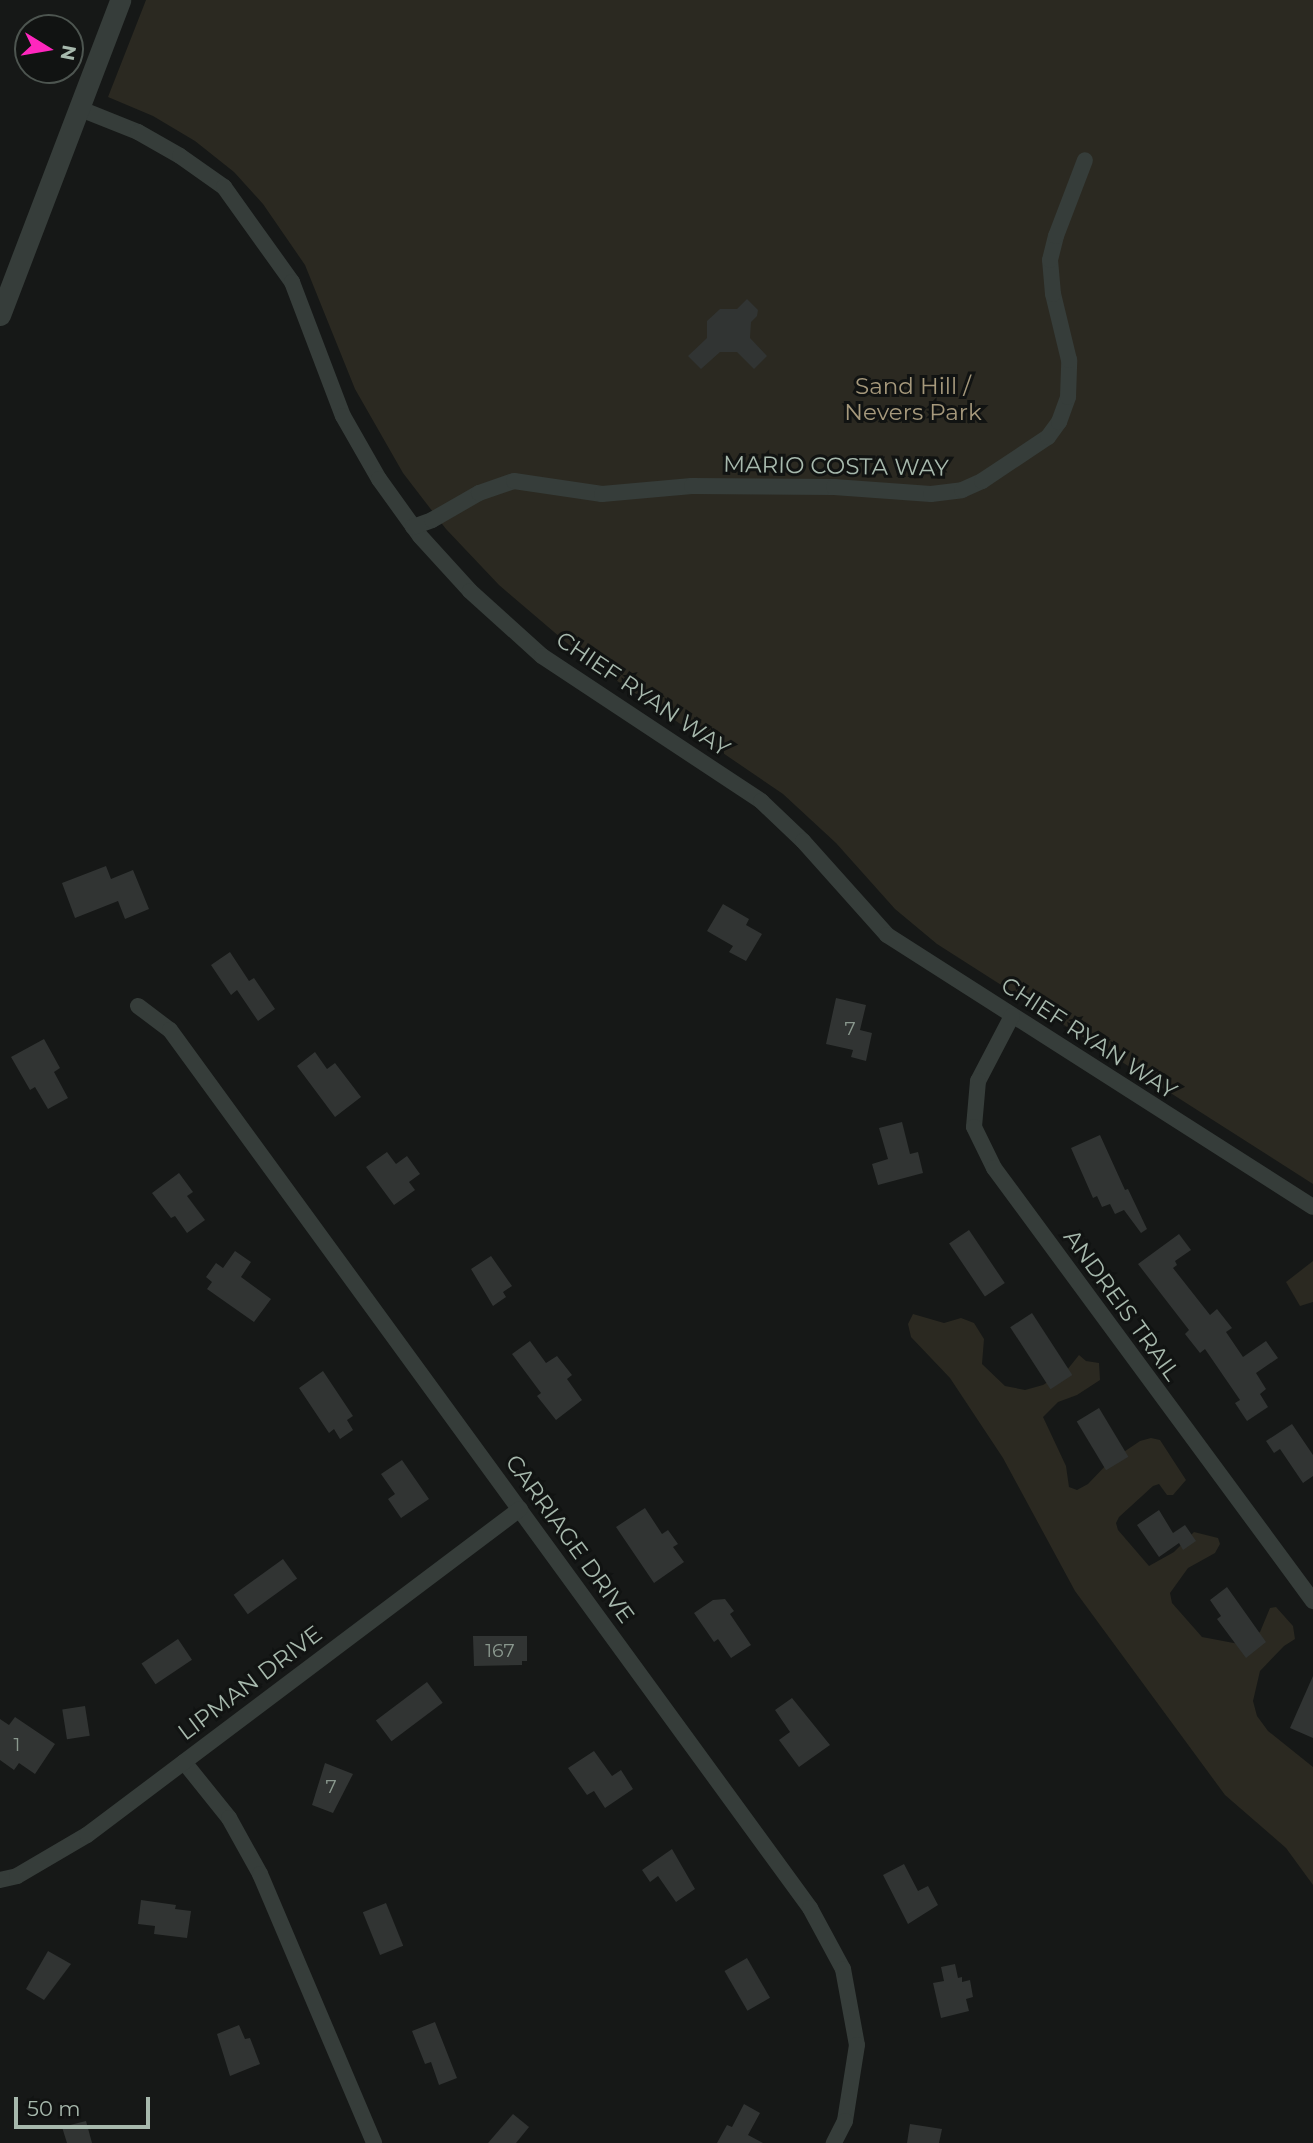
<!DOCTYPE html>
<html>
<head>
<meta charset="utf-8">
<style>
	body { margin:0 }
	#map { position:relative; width:1313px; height:2143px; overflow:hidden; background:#161817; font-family:Montserrat,sans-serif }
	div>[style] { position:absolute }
	.green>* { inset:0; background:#2b2921 }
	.building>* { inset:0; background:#313433; transform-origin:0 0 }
	.minor>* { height:16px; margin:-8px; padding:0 8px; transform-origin:8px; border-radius:8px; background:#363d3a }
	.tertiary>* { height:21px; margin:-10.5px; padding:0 10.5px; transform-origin:10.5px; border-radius:10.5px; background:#363d3a }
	span { translate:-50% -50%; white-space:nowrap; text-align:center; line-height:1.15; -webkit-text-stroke:6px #111312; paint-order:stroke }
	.number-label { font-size:19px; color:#8a988e }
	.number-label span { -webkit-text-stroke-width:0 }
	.park-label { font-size:23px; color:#a6997c }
	.street-label { font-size:23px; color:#a7b9ad }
	.north { position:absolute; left:14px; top:14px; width:70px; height:70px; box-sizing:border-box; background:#111312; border:2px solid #4d5550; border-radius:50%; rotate:101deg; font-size:19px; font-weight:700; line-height:28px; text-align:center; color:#a7b9ad }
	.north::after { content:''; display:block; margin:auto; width:24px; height:32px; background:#ff27be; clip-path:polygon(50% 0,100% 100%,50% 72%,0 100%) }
	.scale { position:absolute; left:14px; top:2097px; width:136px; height:32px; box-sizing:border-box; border:4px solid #a7b9ad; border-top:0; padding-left:9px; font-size:21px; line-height:24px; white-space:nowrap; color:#a7b9ad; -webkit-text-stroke:5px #111312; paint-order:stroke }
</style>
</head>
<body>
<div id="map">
	<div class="green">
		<i style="clip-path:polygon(146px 0,1313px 0,1313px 1184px,937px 944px,895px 909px,836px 843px,783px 794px,588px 661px,499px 585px,446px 529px,403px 473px,355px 389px,305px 265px,263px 204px,234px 172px,195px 141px,153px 116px,108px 97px)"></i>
		<i style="clip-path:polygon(1313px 1261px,1313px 1302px,1300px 1306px,1286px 1282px)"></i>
		<i style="clip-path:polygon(913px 1314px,944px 1323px,961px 1318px,974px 1323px,984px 1339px,982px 1364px,1005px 1386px,1025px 1390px,1043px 1385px,1067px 1370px,1079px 1355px,1086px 1361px,1099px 1363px,1100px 1380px,1077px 1395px,1058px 1402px,1043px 1417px,1066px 1466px,1069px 1487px,1077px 1490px,1088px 1484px,1109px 1462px,1140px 1441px,1151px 1438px,1160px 1440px,1186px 1480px,1173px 1495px,1167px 1495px,1159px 1484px,1153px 1486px,1119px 1517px,1116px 1523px,1118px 1530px,1149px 1566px,1174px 1552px,1194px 1532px,1218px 1538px,1220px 1544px,1215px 1553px,1188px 1568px,1170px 1593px,1172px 1603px,1202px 1637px,1239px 1644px,1260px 1632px,1270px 1608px,1276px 1607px,1293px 1626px,1295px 1639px,1284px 1646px,1260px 1671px,1253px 1701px,1257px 1716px,1268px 1731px,1313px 1767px,1313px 1885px,1286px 1848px,1225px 1795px,1075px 1591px,1003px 1458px,950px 1378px,911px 1337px,908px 1324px)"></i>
	</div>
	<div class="building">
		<i style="clip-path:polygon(747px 299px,758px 310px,757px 316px,751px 322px,750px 338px,767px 356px,754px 369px,737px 352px,720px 352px,701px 369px,688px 356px,707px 338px,707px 321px,720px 309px,737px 309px)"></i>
		<i style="clip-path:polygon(106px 866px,111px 879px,133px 870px,149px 909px,125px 919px,118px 901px,75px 918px,62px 883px)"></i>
		<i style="clip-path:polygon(723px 904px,749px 919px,746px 925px,762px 934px,746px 961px,729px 952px,733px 946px,707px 931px)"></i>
		<i style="clip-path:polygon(230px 952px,249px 981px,254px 978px,275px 1009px,258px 1021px,237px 990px,231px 995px,211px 965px)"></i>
		<i style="clip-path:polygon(836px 998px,866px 1005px,860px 1030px,872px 1033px,866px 1061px,851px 1057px,853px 1050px,826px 1044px)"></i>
		<i style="clip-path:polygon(44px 1039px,60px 1068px,54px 1072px,68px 1098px,48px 1109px,35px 1087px,30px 1090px,11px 1057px)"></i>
		<i style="clip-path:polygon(315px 1052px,327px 1069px,335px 1063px,361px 1097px,335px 1117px,297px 1066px)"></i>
		<i style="clip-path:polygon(902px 1122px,910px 1154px,918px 1152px,923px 1173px,878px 1185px,872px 1164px,888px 1159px,879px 1128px)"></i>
		<i style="clip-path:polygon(1100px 1135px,1125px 1190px,1128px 1189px,1147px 1229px,1141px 1233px,1124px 1210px,1115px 1214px,1110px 1204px,1102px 1207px,1097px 1196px,1093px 1198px,1071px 1148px)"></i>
		<i style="clip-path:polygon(387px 1152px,396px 1164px,407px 1156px,420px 1174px,409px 1182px,415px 1190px,394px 1205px,366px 1167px)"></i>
		<i style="clip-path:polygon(179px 1173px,193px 1192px,187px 1196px,205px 1220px,187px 1233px,175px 1216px,171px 1218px,152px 1193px)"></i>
		<i style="left:969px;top:1230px;width:64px;height:24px;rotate:56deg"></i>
		<i style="clip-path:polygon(1179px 1234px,1191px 1250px,1175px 1261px,1177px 1265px,1173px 1268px,1210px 1315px,1217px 1309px,1232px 1328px,1226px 1332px,1243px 1357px,1266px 1341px,1278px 1358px,1256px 1373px,1266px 1389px,1260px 1394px,1268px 1407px,1247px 1421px,1235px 1403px,1240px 1400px,1205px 1349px,1200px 1353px,1185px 1334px,1189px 1330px,1138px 1264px)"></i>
		<i style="clip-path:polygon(235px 1251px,251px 1262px,241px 1277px,271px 1299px,254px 1322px,207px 1289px,212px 1282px,206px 1277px,216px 1263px,223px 1268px)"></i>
		<i style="clip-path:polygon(491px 1256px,512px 1286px,503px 1292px,506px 1297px,493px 1306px,471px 1269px)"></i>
		<i style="left:1032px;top:1313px;width:74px;height:26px;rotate:57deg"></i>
		<i style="clip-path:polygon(530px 1341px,546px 1363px,557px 1356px,572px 1375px,567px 1379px,582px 1400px,556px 1420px,537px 1396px,541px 1393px,512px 1354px)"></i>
		<i style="clip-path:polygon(323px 1371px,353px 1416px,347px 1420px,353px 1430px,340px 1439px,334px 1429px,329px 1433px,299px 1388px)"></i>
		<i style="left:1099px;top:1408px;width:57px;height:26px;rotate:59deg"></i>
		<i style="clip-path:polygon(1292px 1424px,1313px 1455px,1313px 1476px,1303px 1483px,1280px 1449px,1274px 1453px,1266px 1441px)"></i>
		<i style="clip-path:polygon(402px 1460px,429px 1499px,401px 1518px,388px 1499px,395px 1494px,381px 1474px)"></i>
		<i style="clip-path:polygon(645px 1508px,662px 1534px,668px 1530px,678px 1544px,673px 1547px,684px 1562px,654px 1583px,616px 1527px)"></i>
		<i style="clip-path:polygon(1159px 1510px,1173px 1533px,1185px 1525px,1196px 1541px,1183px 1550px,1179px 1543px,1159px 1557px,1137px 1525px)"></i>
		<i style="left:283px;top:1559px;width:24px;height:61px;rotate:54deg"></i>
		<i style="clip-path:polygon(1227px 1587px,1266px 1642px,1246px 1658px,1217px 1619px,1221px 1616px,1210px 1600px)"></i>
		<i style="clip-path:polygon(725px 1599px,734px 1611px,730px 1614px,751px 1645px,731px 1658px,718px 1639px,714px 1642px,694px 1613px,713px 1600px)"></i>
		<i style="clip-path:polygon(473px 1636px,527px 1636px,527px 1661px,522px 1661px,522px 1665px,474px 1666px)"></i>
		<i style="left:178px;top:1639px;width:25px;height:44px;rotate:56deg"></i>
		<i style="clip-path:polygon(1313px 1676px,1313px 1738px,1290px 1728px)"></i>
		<i style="left:427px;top:1682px;width:26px;height:64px;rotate:53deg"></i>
		<i style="clip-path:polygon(792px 1698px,830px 1745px,799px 1767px,779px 1740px,790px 1732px,775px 1710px)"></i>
		<i style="left:85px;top:1706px;width:30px;height:23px;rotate:81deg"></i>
		<i style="clip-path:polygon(15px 1717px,55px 1744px,35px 1774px,19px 1763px,14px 1770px,0 1760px,0 1719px,9px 1725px)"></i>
		<i style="clip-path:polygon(594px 1751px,612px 1776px,621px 1770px,633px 1789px,605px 1808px,594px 1791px,587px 1795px,568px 1768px)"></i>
		<i style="clip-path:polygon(325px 1763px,353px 1774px,333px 1813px,312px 1805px)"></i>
		<i style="clip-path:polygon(672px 1849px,695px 1889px,676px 1902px,658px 1876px,650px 1882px,642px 1870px)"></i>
		<i style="clip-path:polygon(904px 1864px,918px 1891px,928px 1886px,938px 1905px,908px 1924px,883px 1875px)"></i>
		<i style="clip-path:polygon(141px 1900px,176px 1905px,175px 1909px,191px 1911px,187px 1938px,154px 1934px,155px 1926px,138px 1924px)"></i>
		<i style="left:386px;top:1903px;width:46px;height:25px;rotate:68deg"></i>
		<i style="clip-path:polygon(48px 1951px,71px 1964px,44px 2000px,26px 1989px)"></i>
		<i style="left:747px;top:1958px;width:46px;height:26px;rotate:60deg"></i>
		<i style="clip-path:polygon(955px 1964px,958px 1978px,962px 1977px,962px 1982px,970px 1980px,973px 1997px,966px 1999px,969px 2011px,941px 2018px,933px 1983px,944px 1981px,941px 1967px)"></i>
		<i style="clip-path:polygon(435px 2022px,457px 2078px,439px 2085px,431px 2062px,425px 2064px,412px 2031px)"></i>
		<i style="clip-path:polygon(239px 2025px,245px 2039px,250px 2038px,260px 2064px,230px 2076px,217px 2034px)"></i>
		<i style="clip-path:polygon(744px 2104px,760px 2113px,748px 2135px,763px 2143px,717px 2143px,727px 2125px,732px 2127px)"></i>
		<i style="clip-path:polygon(513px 2114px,529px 2127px,516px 2143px,488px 2143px)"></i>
		<i style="clip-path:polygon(86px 2121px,92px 2143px,67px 2143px,62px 2127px)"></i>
		<i style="clip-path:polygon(910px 2124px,942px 2129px,939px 2143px,907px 2143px)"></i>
	</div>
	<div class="minor">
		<i style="left:78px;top:108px;width:65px;rotate:21.8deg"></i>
		<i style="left:138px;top:132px;width:48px;rotate:29.7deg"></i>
		<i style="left:180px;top:156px;width:54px;rotate:35.2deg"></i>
		<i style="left:224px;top:187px;width:117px;rotate:54.4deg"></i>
		<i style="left:292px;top:282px;width:143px;rotate:69.2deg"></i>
		<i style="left:343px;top:416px;width:73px;rotate:60.3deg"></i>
		<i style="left:379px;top:479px;width:70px;rotate:54.3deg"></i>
		<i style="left:420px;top:536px;width:74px;rotate:47.7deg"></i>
		<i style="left:470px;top:591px;width:97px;rotate:42.1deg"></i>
		<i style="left:542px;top:656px;width:263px;rotate:33.5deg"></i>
		<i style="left:761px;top:801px;width:58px;rotate:43.6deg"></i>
		<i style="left:803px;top:841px;width:126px;rotate:48.2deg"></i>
		<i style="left:887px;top:935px;width:505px;rotate:32.56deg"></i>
		<i style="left:413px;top:527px;width:20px;rotate:-20deg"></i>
		<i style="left:432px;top:520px;width:54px;rotate:-29.9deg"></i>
		<i style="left:479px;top:493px;width:37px;rotate:-19deg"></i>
		<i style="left:514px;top:481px;width:89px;rotate:8.4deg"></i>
		<i style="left:602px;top:494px;width:90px;rotate:-5.1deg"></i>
		<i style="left:692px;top:486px;width:142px;rotate:0.4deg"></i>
		<i style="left:834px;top:487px;width:97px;rotate:4.1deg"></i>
		<i style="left:931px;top:494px;width:31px;rotate:-7deg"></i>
		<i style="left:962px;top:490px;width:22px;rotate:-24deg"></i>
		<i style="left:982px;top:481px;width:79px;rotate:-33.7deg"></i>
		<i style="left:1048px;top:437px;width:19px;rotate:-54deg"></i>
		<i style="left:1059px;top:422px;width:27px;rotate:-70deg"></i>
		<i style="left:1068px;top:397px;width:37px;rotate:-88deg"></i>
		<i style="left:1069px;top:360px;width:68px;rotate:-103.6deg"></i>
		<i style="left:1053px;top:294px;width:34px;rotate:-95deg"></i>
		<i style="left:1050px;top:260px;width:25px;rotate:-76deg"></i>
		<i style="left:1056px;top:236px;width:81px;rotate:-69.1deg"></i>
		<i style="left:138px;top:1006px;width:40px;rotate:37deg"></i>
		<i style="left:170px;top:1030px;width:1087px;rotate:53.91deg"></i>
		<i style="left:810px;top:1908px;width:69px;rotate:61.6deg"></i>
		<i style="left:843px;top:1969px;width:77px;rotate:79.6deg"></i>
		<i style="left:857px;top:2045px;width:77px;rotate:99deg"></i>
		<i style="left:845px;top:2121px;width:25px;rotate:117deg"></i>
		<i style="left:1012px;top:1016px;width:73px;rotate:117.6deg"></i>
		<i style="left:978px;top:1081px;width:46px;rotate:95deg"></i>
		<i style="left:974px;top:1127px;width:46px;rotate:64deg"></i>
		<i style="left:994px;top:1168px;width:538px;rotate:53.62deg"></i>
		<i style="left:184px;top:1762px;width:72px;rotate:51.2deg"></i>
		<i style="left:229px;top:1818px;width:64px;rotate:61deg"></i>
		<i style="left:260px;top:1874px;width:292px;rotate:67deg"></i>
		<i style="left:0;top:1880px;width:17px;rotate:-13deg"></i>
		<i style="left:17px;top:1876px;width:81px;rotate:-30.4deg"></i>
		<i style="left:87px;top:1835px;width:542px;rotate:-36.98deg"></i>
	</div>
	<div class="tertiary">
		<i style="left:0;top:315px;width:337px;rotate:-69.1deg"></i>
	</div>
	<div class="number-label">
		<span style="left:850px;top:1029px">7</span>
		<span style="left:500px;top:1651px">167</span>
		<span style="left:17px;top:1745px">1</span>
		<span style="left:331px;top:1787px">7</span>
	</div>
	<div class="park-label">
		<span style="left:913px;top:399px">Sand Hill /<br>Nevers Park</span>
	</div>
	<div class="street-label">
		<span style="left:836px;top:466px;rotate:1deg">MARIO COSTA WAY</span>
		<span style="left:643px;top:694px;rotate:34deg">CHIEF RYAN WAY</span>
		<span style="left:1089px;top:1038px;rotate:33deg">CHIEF RYAN WAY</span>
		<span style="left:1122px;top:1305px;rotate:54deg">ANDREIS TRAIL</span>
		<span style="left:570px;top:1539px;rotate:54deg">CARRIAGE DRIVE</span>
		<span style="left:250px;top:1683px;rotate:-37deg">LIPMAN DRIVE</span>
	</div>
	<div class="north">N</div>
	<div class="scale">50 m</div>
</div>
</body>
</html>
